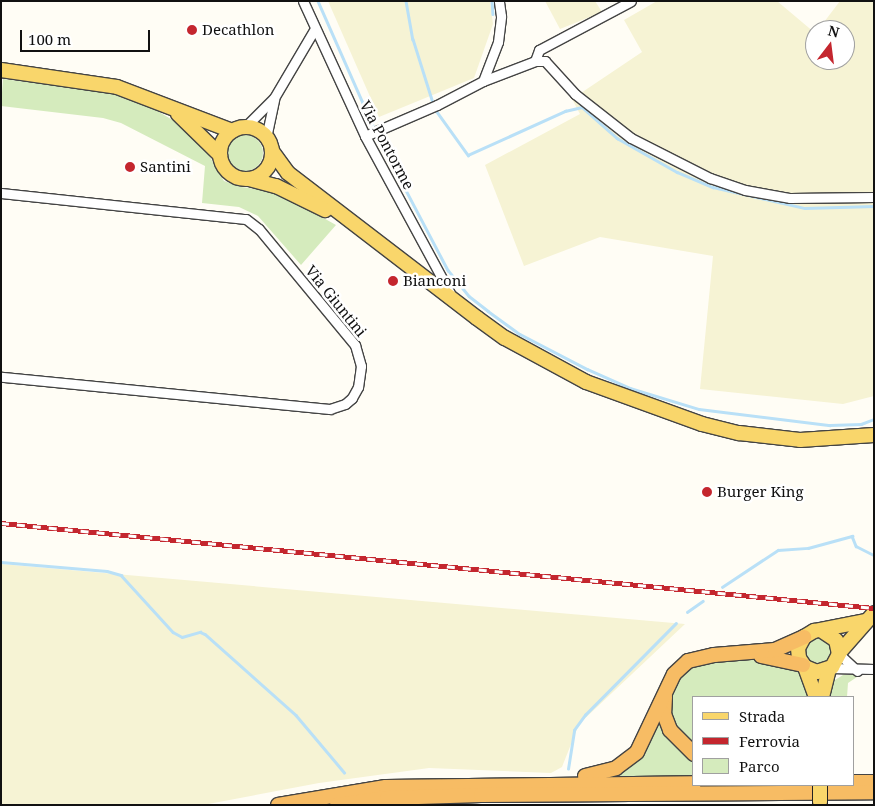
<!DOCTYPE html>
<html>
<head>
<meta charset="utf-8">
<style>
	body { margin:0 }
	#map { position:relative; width:875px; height:806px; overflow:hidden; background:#fffdf5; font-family:"Noto Serif",serif }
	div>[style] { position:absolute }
	.farmland>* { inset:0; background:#f6f3d4 }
	.green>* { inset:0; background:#d5ebbd }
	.round { border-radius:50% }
	.stream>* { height:2.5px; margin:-1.25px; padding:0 1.25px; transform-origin:1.25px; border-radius:1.25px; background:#b9e0f7 }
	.roads { filter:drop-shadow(1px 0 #444) drop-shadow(-1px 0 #444) drop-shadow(0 1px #444) drop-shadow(0 -1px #444) }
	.minor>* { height:9px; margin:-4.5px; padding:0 4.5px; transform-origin:4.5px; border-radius:4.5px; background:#fff }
	.primary>* { height:14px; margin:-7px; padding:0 7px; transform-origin:7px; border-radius:7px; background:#f9d66b }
	.primary>.ring { margin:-7px; padding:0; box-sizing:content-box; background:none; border:14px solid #f9d66b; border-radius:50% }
	.trunk>* { height:14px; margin:-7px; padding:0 7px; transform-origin:7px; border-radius:7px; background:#f7bc64 }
	.rail>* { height:4.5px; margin-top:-2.25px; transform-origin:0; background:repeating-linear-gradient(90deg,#fff 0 8px,#c4262e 0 16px); box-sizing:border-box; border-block:1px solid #c4262e }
	.bridges { filter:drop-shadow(1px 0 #222) drop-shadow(-1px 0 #222) drop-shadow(0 1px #222) drop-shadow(0 -1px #222) }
	.primary-bridge>* { height:14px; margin:-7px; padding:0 7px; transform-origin:7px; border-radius:7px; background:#f9d66b }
	.dots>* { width:14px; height:14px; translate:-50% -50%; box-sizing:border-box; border:2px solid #fff; border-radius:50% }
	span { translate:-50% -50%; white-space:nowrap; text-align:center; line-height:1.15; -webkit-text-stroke:5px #fff; paint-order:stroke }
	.poi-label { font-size:15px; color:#111 }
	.left { translate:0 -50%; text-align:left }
	.street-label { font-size:15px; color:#111 }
	.frame { position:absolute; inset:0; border:2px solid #111; pointer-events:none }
	.legend { position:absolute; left:692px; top:696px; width:162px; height:90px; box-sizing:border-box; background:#fff; border:1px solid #a0a0a0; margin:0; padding:6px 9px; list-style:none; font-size:15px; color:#111 }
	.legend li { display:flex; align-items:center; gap:10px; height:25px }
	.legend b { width:25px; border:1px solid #a0a0a0 }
	.north { position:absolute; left:805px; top:20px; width:50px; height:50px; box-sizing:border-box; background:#fff; border:1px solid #a0a0a0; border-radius:50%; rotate:15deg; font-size:14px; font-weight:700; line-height:20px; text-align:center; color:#111 }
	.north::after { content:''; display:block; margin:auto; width:18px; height:22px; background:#c4262e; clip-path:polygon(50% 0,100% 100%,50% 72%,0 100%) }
	.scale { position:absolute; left:20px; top:30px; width:130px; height:22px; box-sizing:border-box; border:2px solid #111; border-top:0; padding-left:6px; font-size:15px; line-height:18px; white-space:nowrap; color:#111; -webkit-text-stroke:4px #fff; paint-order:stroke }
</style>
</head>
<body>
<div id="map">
	<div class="farmland">
		<i style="clip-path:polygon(328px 1px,490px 1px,493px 24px,474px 78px,379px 117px)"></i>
		<i style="clip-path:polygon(545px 1px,595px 1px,602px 12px,560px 29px)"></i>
		<i style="clip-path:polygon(657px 1px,777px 1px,815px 33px,815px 60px,845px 60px,845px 30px,818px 30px,840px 1px,874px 1px,874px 396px,843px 404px,700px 389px,713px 256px,600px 237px,524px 266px,485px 165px,580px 114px,572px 99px,642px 52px,624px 20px)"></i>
		<i style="clip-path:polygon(1px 564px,685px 624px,579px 724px,562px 767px,551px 773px,429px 768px,319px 783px,203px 805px,1px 805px)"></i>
	</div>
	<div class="green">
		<i style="clip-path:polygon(3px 79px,115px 93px,144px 103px,186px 128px,207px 152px,224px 181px,241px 187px,277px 192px,336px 225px,301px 265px,258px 216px,239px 207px,202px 203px,205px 166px,121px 123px,103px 118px,1px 106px)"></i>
		<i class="round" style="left:227px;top:135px;width:36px;height:36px"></i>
		<i class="round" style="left:806px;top:638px;width:26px;height:26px"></i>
		<i style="clip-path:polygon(758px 659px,796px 670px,804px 679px,811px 697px,694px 697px,694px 750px,680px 740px,668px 704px,676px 682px,687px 669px,705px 661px)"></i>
		<i style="clip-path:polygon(843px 675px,860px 675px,848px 683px,847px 697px,825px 697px,835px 680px)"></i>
		<i style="clip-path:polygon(658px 718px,694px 759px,694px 777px,608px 778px)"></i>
	</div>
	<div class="stream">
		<i style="left:318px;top:1px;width:146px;rotate:66.2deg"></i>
		<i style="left:377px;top:135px;width:153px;rotate:62.3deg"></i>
		<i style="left:448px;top:270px;width:33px;rotate:51deg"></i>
		<i style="left:469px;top:296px;width:24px;rotate:38deg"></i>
		<i style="left:488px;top:311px;width:39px;rotate:36deg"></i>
		<i style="left:520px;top:334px;width:76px;rotate:27.6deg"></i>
		<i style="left:587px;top:369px;width:47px;rotate:23.8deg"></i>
		<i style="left:630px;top:388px;width:72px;rotate:16.9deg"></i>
		<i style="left:699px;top:409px;width:132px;rotate:7deg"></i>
		<i style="left:830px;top:425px;width:31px;rotate:-2deg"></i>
		<i style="left:861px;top:424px;width:14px;rotate:-21deg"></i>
		<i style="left:406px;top:1px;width:39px;rotate:80deg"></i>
		<i style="left:413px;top:39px;width:73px;rotate:72.6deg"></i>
		<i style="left:435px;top:109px;width:57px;rotate:54.3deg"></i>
		<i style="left:468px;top:155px;width:107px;rotate:-24.4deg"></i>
		<i style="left:565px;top:111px;width:17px;rotate:-13deg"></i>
		<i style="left:582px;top:107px;width:47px;rotate:41.5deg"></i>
		<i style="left:617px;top:138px;width:69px;rotate:29.5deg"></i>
		<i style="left:677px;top:172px;width:39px;rotate:23deg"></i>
		<i style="left:713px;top:187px;width:94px;rotate:12.9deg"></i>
		<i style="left:805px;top:208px;width:69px;rotate:-1.7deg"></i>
		<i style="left:492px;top:1px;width:13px;rotate:86deg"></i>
		<i style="left:1px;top:562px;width:106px;rotate:4.9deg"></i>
		<i style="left:107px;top:571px;width:15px;rotate:16deg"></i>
		<i style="left:121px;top:575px;width:77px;rotate:47.6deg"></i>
		<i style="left:173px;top:632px;width:10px;rotate:29deg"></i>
		<i style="left:182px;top:637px;width:19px;rotate:-16deg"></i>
		<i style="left:200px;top:632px;width:5px;rotate:22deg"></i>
		<i style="left:205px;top:634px;width:122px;rotate:41.7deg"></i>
		<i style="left:296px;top:715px;width:75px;rotate:49.9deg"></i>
		<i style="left:722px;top:587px;width:67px;rotate:-33.5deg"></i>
		<i style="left:778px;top:550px;width:30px;rotate:-4deg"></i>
		<i style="left:808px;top:548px;width:46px;rotate:-15.3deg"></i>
		<i style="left:852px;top:536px;width:11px;rotate:68deg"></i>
		<i style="left:856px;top:546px;width:20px;rotate:27deg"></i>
		<i style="left:687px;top:612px;width:19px;rotate:-35deg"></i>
		<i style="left:568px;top:769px;width:39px;rotate:-81deg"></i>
		<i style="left:574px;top:730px;width:19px;rotate:-54deg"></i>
		<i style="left:585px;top:715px;width:129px;rotate:-45.3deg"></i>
	</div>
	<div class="roads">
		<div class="minor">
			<i style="left:303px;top:1px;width:149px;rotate:65.3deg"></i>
			<i style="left:365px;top:136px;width:181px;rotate:61.6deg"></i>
			<i style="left:535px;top:61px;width:12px;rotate:-70deg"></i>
			<i style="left:539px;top:50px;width:104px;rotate:-28deg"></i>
			<i style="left:483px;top:81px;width:42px;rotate:-69deg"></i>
			<i style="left:498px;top:42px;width:26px;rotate:-83deg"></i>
			<i style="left:501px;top:16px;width:15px;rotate:-98deg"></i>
			<i style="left:245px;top:127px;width:41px;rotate:-45deg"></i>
			<i style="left:274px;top:98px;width:79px;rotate:-59.5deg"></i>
			<i style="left:365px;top:136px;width:78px;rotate:-23.3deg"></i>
			<i style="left:437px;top:105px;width:52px;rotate:-27.6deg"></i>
			<i style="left:483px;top:81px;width:56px;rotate:-21deg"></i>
			<i style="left:535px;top:61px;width:10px"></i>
			<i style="left:545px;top:61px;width:45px;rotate:47.7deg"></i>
			<i style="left:575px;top:94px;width:71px;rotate:38.2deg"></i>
			<i style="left:631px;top:138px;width:89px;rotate:26.9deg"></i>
			<i style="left:710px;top:178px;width:37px;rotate:19deg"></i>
			<i style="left:745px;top:190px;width:46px;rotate:10.1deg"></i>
			<i style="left:790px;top:198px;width:84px;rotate:-0.7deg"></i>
			<i style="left:266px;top:138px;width:40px;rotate:-78deg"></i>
			<i style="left:1px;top:193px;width:246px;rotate:6.1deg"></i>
			<i style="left:246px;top:219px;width:16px;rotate:38deg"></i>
			<i style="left:259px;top:229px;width:151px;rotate:50.4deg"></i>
			<i style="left:355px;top:345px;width:22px;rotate:74deg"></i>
			<i style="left:361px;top:366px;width:21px;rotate:98deg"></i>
			<i style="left:358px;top:387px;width:13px;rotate:119deg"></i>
			<i style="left:352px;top:398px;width:9px;rotate:139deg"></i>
			<i style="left:345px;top:404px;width:16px;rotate:162deg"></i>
			<i style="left:330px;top:409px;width:331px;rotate:-174.4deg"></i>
			<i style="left:839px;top:654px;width:25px;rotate:43deg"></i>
			<i style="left:830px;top:668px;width:44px;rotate:1.3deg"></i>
		</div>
		<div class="primary">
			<i style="left:1px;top:70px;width:117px;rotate:8.3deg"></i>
			<i style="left:117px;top:87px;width:123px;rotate:20.9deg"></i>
			<i style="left:178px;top:114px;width:59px;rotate:44.3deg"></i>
			<i class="ring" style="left:220px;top:127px;width:38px;height:38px"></i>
			<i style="left:272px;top:151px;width:27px;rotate:54deg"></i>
			<i style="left:288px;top:173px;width:238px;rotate:37.5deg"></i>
			<i style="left:477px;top:318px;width:34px;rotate:36deg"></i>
			<i style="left:505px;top:338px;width:92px;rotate:28.5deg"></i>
			<i style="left:586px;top:382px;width:123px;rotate:19.9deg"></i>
			<i style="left:702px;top:424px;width:38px;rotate:14deg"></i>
			<i style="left:739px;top:433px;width:61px;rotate:6.5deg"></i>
			<i style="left:800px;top:440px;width:74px;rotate:-3.9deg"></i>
			<i style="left:249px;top:179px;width:28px;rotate:15deg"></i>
			<i style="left:276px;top:186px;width:55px;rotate:26.1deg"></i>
			<i style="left:822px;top:631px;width:17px;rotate:33deg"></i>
			<i style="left:836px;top:640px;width:14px;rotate:78deg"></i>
			<i style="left:839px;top:654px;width:15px;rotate:118deg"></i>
			<i style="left:832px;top:667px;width:16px;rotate:162deg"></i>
			<i style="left:817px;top:672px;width:13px;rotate:-157deg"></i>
			<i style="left:805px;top:667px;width:11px;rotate:-124deg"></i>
			<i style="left:799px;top:658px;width:10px;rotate:-96deg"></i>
			<i style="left:798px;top:648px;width:13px;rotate:-61deg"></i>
			<i style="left:804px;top:637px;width:12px;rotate:-31deg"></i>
			<i style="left:814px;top:631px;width:53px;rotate:-10.9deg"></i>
			<i style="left:839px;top:653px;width:53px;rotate:-48.8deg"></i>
			<i style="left:805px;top:667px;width:32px;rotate:70deg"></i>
			<i style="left:822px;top:697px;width:29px;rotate:-76deg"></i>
		</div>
		<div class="trunk">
			<i style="left:761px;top:656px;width:43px;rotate:12.1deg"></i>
			<i style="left:665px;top:697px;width:17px;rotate:93deg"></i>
			<i style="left:664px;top:714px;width:17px;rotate:69deg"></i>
			<i style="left:670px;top:730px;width:34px;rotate:45deg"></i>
			<i style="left:585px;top:776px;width:32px;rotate:-14deg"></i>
			<i style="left:616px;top:768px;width:26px;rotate:-37deg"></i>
			<i style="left:637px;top:752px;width:86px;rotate:-64.6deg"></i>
			<i style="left:674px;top:674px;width:19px;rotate:-43deg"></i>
			<i style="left:688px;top:661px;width:27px;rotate:-13deg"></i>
			<i style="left:714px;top:655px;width:61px;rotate:-4.7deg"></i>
			<i style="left:775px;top:650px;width:32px;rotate:-24deg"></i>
			<i style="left:854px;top:782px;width:20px"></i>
			<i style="left:278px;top:805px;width:109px;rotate:-9.5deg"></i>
			<i style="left:386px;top:787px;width:308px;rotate:-0.7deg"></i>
			<i style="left:337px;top:805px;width:50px;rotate:-8deg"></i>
			<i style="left:387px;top:798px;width:94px;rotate:-1.8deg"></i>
			<i style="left:481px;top:795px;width:393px;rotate:-0.4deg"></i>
		</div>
	</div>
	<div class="rail">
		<i style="left:1px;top:523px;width:877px;rotate:5.56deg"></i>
	</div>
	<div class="bridges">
		<div class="primary-bridge">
			<i style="left:820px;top:785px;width:17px;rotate:90deg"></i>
		</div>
	</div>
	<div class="dots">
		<i style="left:192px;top:30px;background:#c4262e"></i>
		<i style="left:130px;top:167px;background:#c4262e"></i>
		<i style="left:393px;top:281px;background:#c4262e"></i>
		<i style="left:707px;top:492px;background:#c4262e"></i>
	</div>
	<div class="poi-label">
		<span class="left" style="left:202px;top:30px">Decathlon</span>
		<span class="left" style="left:140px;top:167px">Santini</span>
		<span class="left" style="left:403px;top:281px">Bianconi</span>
		<span class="left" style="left:717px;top:492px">Burger King</span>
	</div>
	<div class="street-label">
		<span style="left:387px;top:145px;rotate:62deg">Via Pontorme</span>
		<span style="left:336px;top:301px;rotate:51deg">Via Giuntini</span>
	</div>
	<div class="frame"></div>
	<ul class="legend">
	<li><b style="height:6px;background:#f9d66b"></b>Strada</li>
	<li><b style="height:6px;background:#c4262e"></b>Ferrovia</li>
	<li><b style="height:14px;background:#d5ebbd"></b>Parco</li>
	</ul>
	<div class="north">N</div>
	<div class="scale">100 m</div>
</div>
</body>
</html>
